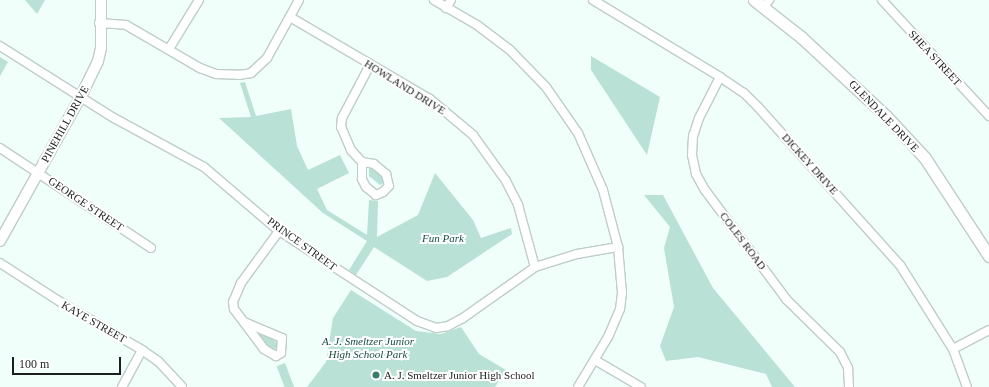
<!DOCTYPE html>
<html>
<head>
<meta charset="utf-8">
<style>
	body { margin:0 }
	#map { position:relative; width:989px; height:387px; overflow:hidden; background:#f0fffa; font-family:"Times New Roman",serif }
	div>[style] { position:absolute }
	.green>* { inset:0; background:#b9e1d5; transform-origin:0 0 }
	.roads { filter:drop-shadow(1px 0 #bfcdc9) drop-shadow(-1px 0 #bfcdc9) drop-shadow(0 1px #bfcdc9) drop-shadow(0 -1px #bfcdc9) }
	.minor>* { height:8px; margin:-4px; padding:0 4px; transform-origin:4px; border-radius:4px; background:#fff }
	.tertiary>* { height:10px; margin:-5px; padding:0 5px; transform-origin:5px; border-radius:5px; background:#fff }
	.secondary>* { height:11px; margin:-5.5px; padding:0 5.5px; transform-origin:5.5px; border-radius:5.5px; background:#fff }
	.dots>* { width:11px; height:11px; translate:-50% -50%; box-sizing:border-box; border:2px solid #fff; border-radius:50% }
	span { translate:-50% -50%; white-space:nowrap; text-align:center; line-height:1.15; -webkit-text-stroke:4px #fff; paint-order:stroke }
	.street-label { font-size:11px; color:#1a1f1d }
	.park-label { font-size:11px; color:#164d40; font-style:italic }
	.poi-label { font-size:11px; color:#1a1f1d }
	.left { translate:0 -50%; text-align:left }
	.scale { position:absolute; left:12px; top:357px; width:109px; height:18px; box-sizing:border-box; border:2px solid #1a1f1d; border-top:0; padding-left:5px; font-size:12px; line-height:14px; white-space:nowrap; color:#1a1f1d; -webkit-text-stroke:3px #fff; paint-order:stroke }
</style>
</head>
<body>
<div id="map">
	<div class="green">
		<i style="clip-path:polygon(25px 0,45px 0,37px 14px)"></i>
		<i style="clip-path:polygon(591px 56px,660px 97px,647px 155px,591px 70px)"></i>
		<i style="clip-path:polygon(0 57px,8px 62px,0 76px)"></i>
		<i style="clip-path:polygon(245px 82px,256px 116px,291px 109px,297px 146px,308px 170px,340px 155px,349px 173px,317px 189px,327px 210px,367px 235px,369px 200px,378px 201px,377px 237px,418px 215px,435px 173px,473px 220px,481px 238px,511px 228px,512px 234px,447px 277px,427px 281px,374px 247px,356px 275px,349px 270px,367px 241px,323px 213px,219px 118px,251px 117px,240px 83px)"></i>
		<i style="clip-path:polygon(369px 166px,382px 174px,384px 183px,380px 185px,369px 176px)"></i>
		<i style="clip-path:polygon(644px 195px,663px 195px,713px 288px,795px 387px,772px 387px,766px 374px,698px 357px,666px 361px,660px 346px,674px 307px,664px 248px,670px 227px)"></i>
		<i style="clip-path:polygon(351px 290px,416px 331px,441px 334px,461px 327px,479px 354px,506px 370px,495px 387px,307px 387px,326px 362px,333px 318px)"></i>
		<i style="clip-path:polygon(258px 328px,276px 342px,279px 347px,270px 351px,258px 336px)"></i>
		<i style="left:285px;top:363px;width:26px;height:9px;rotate:69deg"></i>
	</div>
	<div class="roads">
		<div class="minor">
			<i style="left:434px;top:0;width:50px;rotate:30.2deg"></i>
			<i style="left:477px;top:25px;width:41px;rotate:37.1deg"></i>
			<i style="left:510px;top:50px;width:52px;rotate:45.8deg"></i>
			<i style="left:546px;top:87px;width:56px;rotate:55.2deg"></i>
			<i style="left:578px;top:133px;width:62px;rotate:66.3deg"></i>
			<i style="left:603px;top:190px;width:59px;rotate:75.3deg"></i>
			<i style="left:618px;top:247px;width:46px;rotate:85deg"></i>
			<i style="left:622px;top:293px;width:16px;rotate:97deg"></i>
			<i style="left:620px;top:309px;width:30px;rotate:113deg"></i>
			<i style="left:608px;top:337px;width:58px;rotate:121deg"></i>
			<i style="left:593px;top:0;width:149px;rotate:31.2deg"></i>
			<i style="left:720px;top:77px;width:29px;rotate:34deg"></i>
			<i style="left:744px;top:93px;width:20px;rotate:45deg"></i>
			<i style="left:758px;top:107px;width:212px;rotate:48.1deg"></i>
			<i style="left:900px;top:265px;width:99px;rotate:57.8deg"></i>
			<i style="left:953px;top:349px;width:40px;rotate:69.8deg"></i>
			<i style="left:882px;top:0;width:158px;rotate:47.3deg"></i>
			<i style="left:764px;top:7px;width:9px;rotate:-54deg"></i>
			<i style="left:446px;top:8px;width:9px;rotate:-58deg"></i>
			<i style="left:290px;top:17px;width:162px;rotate:30.4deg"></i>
			<i style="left:430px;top:99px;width:56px;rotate:39.9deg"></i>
			<i style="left:473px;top:135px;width:57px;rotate:54.3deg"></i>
			<i style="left:506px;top:181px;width:27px;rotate:63deg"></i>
			<i style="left:518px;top:205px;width:64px;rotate:74.7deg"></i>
			<i style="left:99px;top:23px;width:27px;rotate:4deg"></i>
			<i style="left:126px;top:25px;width:86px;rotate:30.2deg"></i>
			<i style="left:200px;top:68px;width:17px;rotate:21deg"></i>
			<i style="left:216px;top:74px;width:23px;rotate:2deg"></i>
			<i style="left:239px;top:75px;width:12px;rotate:-9deg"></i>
			<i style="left:251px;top:73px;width:22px;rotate:-43deg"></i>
			<i style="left:267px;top:58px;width:66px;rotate:-61.1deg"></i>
			<i style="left:0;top:46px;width:135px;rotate:32.3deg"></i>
			<i style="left:114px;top:118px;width:102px;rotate:28.6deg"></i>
			<i style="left:204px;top:167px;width:99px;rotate:40.5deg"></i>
			<i style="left:279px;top:231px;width:165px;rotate:33.1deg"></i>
			<i style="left:417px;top:321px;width:20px;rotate:20deg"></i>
			<i style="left:436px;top:328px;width:12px;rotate:-9deg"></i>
			<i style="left:448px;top:326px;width:17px;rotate:-28deg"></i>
			<i style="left:463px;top:318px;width:88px;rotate:-35.3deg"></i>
			<i style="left:535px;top:267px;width:44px;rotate:-17.2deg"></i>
			<i style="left:577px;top:254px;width:42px;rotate:-9.7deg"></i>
			<i style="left:169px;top:49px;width:57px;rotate:-58.5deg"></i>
			<i style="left:720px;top:77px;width:46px;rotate:117.1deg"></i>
			<i style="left:699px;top:118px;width:19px;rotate:108deg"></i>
			<i style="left:693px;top:136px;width:19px;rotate:93deg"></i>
			<i style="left:692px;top:155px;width:19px;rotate:78deg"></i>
			<i style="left:696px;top:174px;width:18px;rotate:61deg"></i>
			<i style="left:705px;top:190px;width:137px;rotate:53.3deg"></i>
			<i style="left:787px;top:300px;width:74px;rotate:44.5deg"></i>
			<i style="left:840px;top:352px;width:18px;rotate:63deg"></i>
			<i style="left:848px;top:368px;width:19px;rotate:87deg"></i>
			<i style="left:0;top:148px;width:181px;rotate:33.5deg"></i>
			<i style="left:362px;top:162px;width:12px;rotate:9deg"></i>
			<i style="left:374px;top:164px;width:16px;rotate:40deg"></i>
			<i style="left:386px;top:174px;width:12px;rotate:76deg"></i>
			<i style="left:389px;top:186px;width:8px;rotate:135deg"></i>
			<i style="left:383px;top:192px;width:8px;rotate:157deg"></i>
			<i style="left:376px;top:195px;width:13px;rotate:-141deg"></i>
			<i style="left:366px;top:187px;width:9px;rotate:-117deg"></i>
			<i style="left:362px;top:179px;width:17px;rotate:-90deg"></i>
			<i style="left:362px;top:162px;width:16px;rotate:-133deg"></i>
			<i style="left:351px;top:150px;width:25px;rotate:-113deg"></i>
			<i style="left:341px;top:127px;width:9px;rotate:-84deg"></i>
			<i style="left:342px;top:118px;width:60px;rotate:-62.2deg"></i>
			<i style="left:0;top:263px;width:74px;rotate:32.8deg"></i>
			<i style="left:62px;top:303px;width:93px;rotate:30.4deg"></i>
			<i style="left:142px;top:350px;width:19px;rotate:35deg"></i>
			<i style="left:158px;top:361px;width:35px;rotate:47deg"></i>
			<i style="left:244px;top:322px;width:41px;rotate:22.8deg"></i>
			<i style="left:282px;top:338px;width:15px;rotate:94deg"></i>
			<i style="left:281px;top:353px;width:6px;rotate:149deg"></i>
			<i style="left:276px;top:356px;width:14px;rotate:-150deg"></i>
			<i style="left:264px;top:349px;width:50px;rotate:-126.9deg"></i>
			<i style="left:234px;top:309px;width:7px;rotate:-98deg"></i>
			<i style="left:233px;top:302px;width:21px;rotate:-67deg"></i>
			<i style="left:241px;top:283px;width:64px;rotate:-53.8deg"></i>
			<i style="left:953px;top:349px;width:41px;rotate:-27.8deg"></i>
			<i style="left:595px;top:360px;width:53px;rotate:30.4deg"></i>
			<i style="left:122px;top:387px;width:42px;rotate:-61.6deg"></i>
		</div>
		<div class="tertiary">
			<i style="left:0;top:241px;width:166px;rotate:-60.8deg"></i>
			<i style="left:81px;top:96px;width:39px;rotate:-64deg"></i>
			<i style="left:98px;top:61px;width:13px;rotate:-77deg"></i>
			<i style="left:101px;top:48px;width:48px;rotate:-90deg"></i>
		</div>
		<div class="secondary">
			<i style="left:754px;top:0;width:60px;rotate:38.2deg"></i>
			<i style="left:801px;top:37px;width:116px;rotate:42.9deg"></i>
			<i style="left:886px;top:116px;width:57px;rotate:47.1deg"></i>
			<i style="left:925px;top:158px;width:117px;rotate:56.9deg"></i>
		</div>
	</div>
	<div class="dots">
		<i style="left:376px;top:375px;background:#3a7b6b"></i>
	</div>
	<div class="street-label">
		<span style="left:935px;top:58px;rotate:47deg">SHEA STREET</span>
		<span style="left:405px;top:87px;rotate:32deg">HOWLAND DRIVE</span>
		<span style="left:884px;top:116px;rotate:46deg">GLENDALE DRIVE</span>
		<span style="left:65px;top:124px;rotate:-61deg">PINEHILL DRIVE</span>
		<span style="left:810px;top:164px;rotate:48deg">DICKEY DRIVE</span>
		<span style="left:86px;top:204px;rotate:34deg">GEORGE STREET</span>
		<span style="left:743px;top:241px;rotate:53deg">COLES ROAD</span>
		<span style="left:302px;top:244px;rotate:36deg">PRINCE STREET</span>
		<span style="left:94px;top:322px;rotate:30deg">KAYE STREET</span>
	</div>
	<div class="park-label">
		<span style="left:443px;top:238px">Fun Park</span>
		<span style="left:368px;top:348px">A. J. Smeltzer Junior<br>High School Park</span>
	</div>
	<div class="poi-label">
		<span class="left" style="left:384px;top:375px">A. J. Smeltzer Junior High School</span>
	</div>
	<div class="scale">100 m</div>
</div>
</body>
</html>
